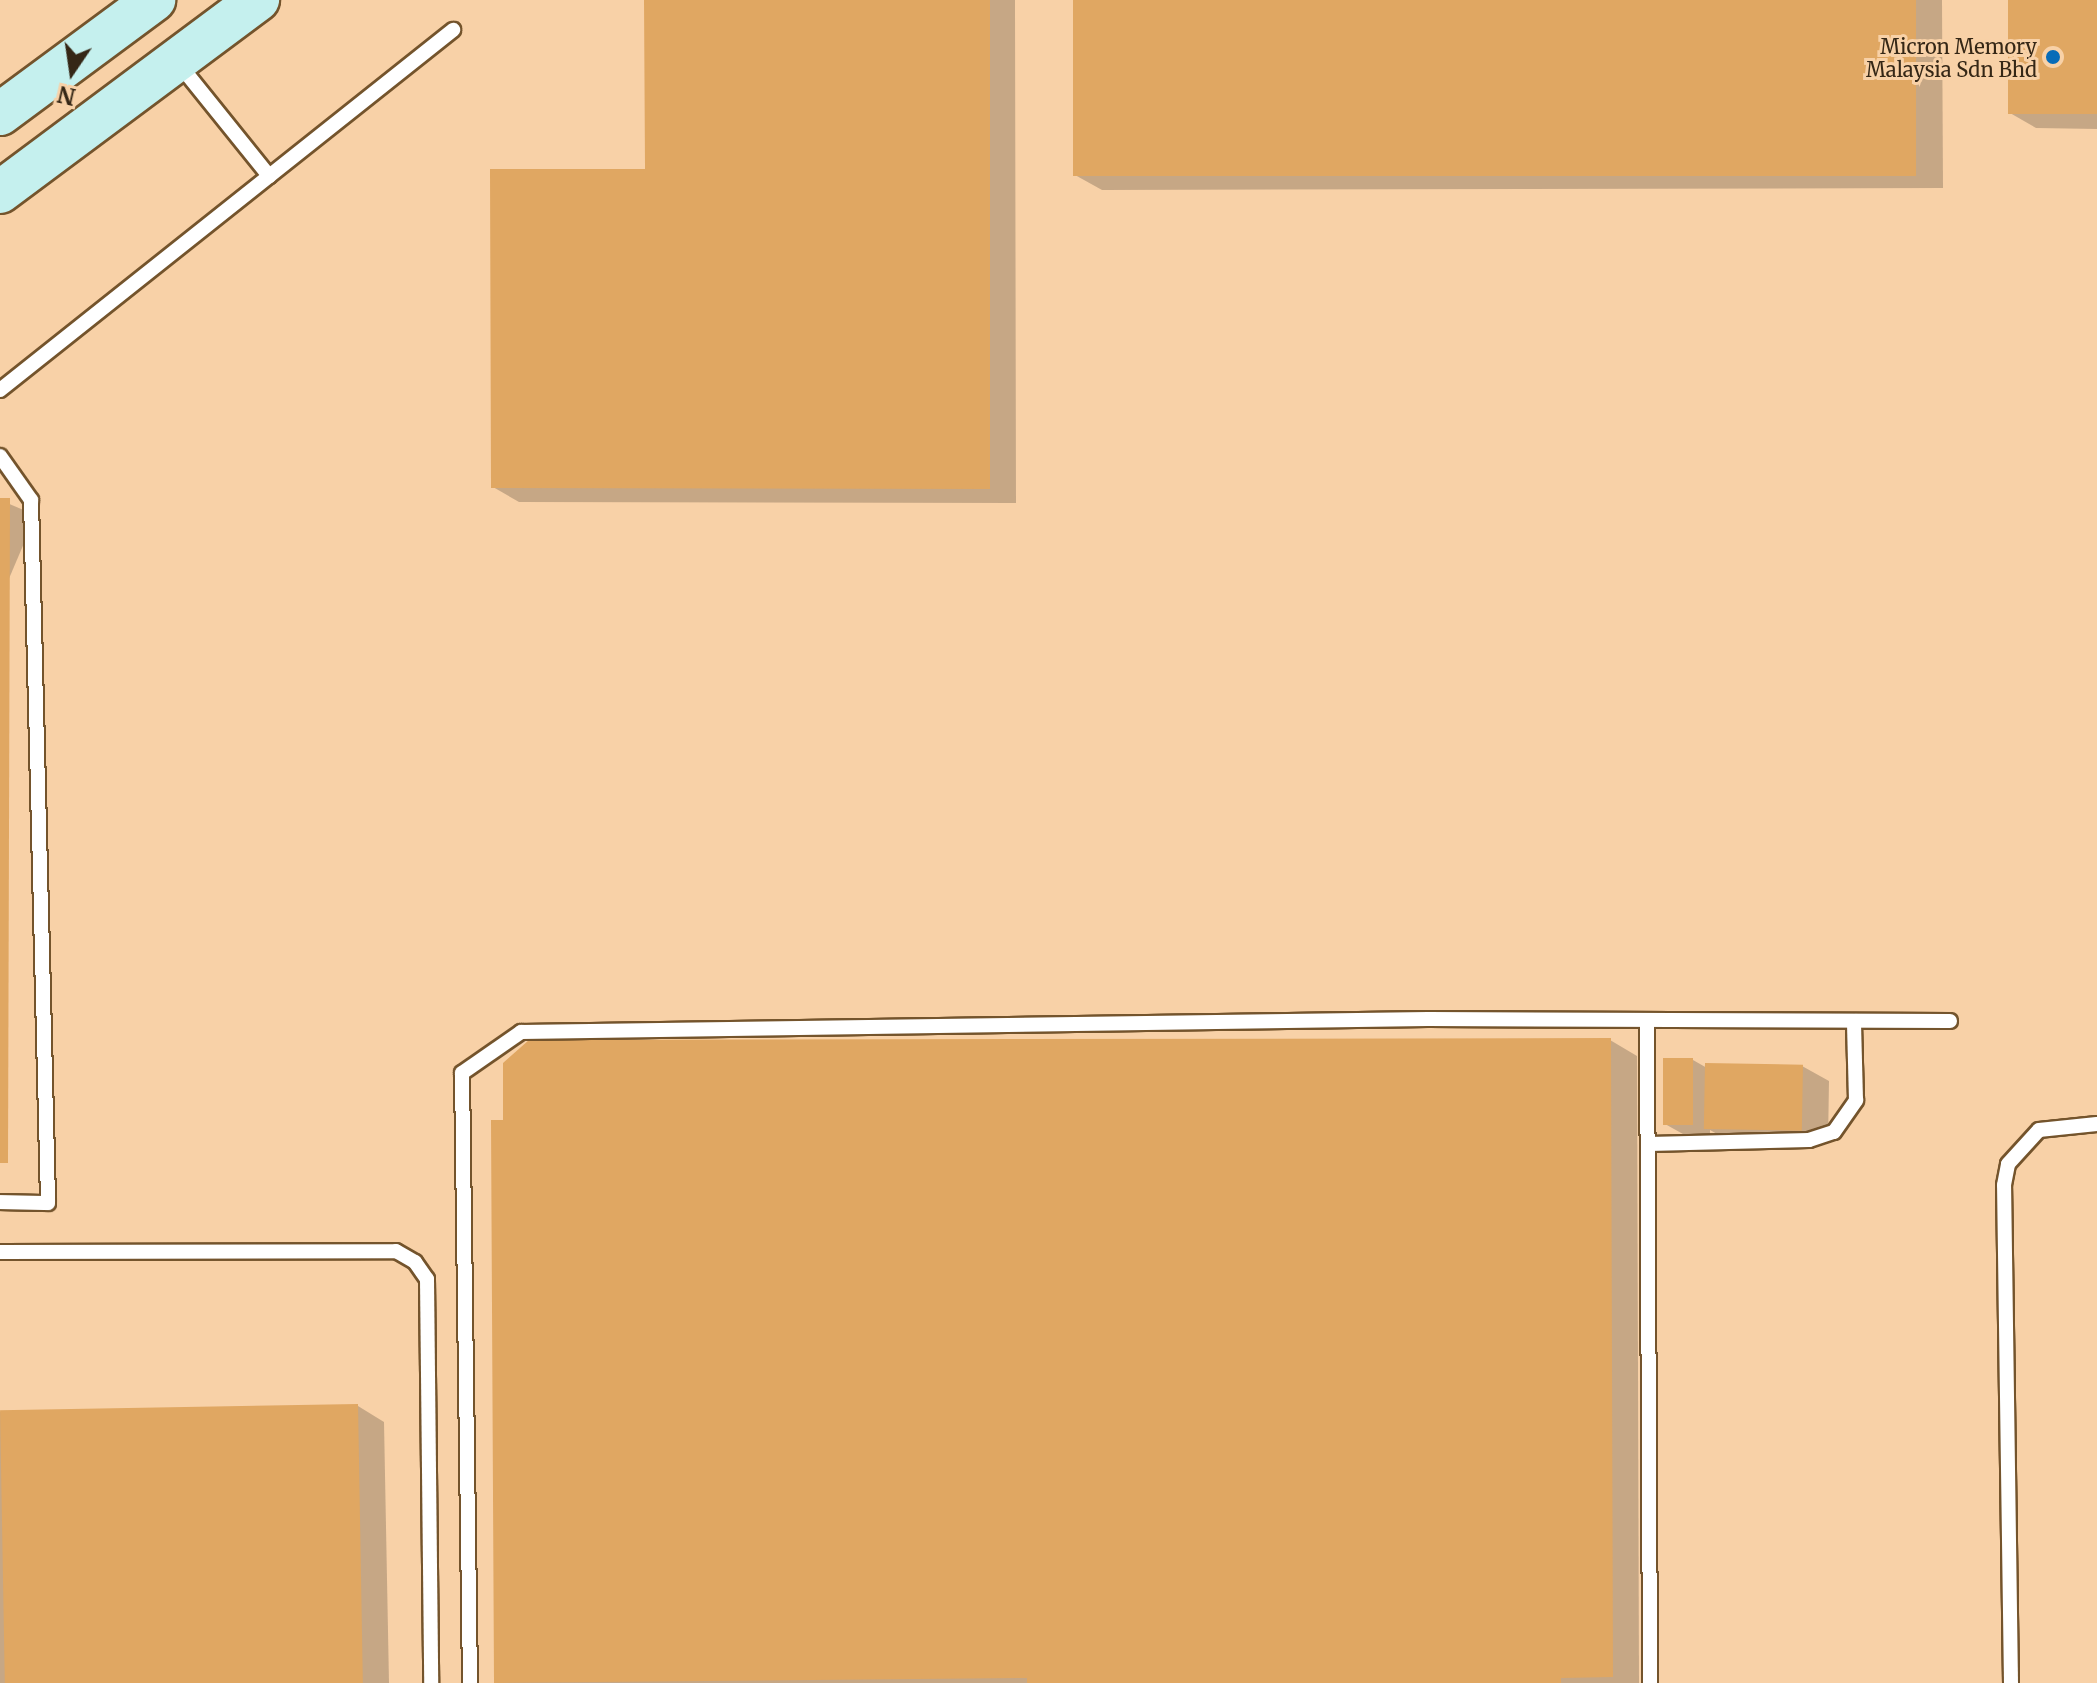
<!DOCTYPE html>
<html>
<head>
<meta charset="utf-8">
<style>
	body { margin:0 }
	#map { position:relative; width:2097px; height:1683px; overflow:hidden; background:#f8d1a7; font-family:Merriweather,serif }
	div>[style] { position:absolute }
	.shadow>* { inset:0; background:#0003; transform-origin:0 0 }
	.building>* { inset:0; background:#e0a762; transform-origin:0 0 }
	.roads { filter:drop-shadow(2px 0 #74542c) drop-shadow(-2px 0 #74542c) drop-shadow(0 2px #74542c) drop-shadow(0 -2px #74542c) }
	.lane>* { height:14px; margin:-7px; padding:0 7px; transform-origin:7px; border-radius:7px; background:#fff }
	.secondary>* { height:42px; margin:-21px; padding:0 21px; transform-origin:21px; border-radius:21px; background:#c5f0ee }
	.dots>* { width:22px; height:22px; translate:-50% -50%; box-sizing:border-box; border:4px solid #f8d1a7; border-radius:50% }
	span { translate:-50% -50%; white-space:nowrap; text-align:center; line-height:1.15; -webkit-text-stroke:6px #f8d1a7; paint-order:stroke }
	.poi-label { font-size:20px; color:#352716 }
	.right { translate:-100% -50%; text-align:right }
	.north { position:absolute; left:32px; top:32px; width:80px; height:80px; -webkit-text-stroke:6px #f8d1a7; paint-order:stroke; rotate:193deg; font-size:22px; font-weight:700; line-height:32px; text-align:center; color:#352716 }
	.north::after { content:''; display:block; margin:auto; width:28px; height:36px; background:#352716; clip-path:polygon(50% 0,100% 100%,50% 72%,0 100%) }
</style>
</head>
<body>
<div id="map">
	<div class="shadow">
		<i style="clip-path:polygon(646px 0,1015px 0,1016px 503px,519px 502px,493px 487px,647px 171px)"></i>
		<i style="clip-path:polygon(1075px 0,1942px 0,1943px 188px,1102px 190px,1075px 175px)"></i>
		<i style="clip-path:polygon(2010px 0,2097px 0,2097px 129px,2036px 128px,2010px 113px)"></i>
		<i style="left:0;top:500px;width:39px;height:677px;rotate:23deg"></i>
		<i style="clip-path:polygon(1610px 1040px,1637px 1056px,1639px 1683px,496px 1683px,493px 1122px)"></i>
		<i style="clip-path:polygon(1693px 1060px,1707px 1068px,1802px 1066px,1829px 1081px,1828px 1144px,1733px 1143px,1710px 1130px,1710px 1134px,1683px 1134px,1665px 1124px)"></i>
		<i style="clip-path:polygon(358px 1406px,384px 1422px,389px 1683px,0 1683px,0 1412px)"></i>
	</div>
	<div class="building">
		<i style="clip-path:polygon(644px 0,990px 0,990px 489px,491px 488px,490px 169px,645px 169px)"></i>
		<i style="left:1073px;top:0;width:843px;height:176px"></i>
		<i style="left:2008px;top:0;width:89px;height:114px"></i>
		<i style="clip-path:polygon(0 498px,10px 498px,8px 1163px,0 1163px)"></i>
		<i style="clip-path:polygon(1611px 1038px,1613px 1677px,1561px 1678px,1561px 1683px,1027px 1683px,1027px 1678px,494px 1683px,491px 1120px,503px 1120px,503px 1063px,529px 1040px)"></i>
		<i style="left:1663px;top:1058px;width:30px;height:67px"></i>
		<i style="left:1705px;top:1063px;width:98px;height:66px;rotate:1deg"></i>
		<i style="left:358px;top:1404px;width:279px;height:358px;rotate:89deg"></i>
	</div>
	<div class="roads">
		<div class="lane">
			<i style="left:179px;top:64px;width:144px;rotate:51.2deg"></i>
			<i style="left:0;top:390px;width:579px;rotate:-38.47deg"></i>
			<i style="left:0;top:456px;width:54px;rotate:54.8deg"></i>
			<i style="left:31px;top:500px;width:703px;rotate:88.61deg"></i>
			<i style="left:48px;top:1203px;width:48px;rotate:-178.8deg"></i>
			<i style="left:1647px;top:1020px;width:663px;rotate:89.74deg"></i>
			<i style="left:1649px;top:1144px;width:160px;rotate:-1.4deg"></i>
			<i style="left:1809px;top:1140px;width:26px;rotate:-18deg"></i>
			<i style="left:1834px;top:1132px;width:39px;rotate:-55deg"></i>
			<i style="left:1856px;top:1100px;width:79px;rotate:-91.5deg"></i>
			<i style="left:0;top:1252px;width:396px;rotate:-0.1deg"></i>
			<i style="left:396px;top:1251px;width:22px;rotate:30deg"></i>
			<i style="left:415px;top:1262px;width:21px;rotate:55deg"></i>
			<i style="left:427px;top:1279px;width:404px;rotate:89.4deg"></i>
			<i style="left:470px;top:1683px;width:610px;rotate:-90.75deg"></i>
			<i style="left:462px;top:1073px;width:72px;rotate:-34.8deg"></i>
			<i style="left:521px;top:1032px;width:907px;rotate:-0.82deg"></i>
			<i style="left:1428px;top:1019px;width:522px;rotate:0.22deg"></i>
			<i style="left:2011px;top:1683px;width:498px;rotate:-90.8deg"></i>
			<i style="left:2004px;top:1185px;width:21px;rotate:-79deg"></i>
			<i style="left:2008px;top:1164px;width:46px;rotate:-47.6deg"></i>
			<i style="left:2039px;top:1130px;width:58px;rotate:-5.9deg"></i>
		</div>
		<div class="secondary">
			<i style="left:0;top:114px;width:192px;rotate:-36.5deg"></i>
			<i style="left:0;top:192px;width:322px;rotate:-36.7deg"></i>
		</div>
	</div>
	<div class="dots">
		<i style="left:2053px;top:57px;background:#086cb8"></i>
	</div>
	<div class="poi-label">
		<span class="right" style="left:2037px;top:58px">Micron Memory<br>Malaysia Sdn Bhd</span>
	</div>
	<div class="north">N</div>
</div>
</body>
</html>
